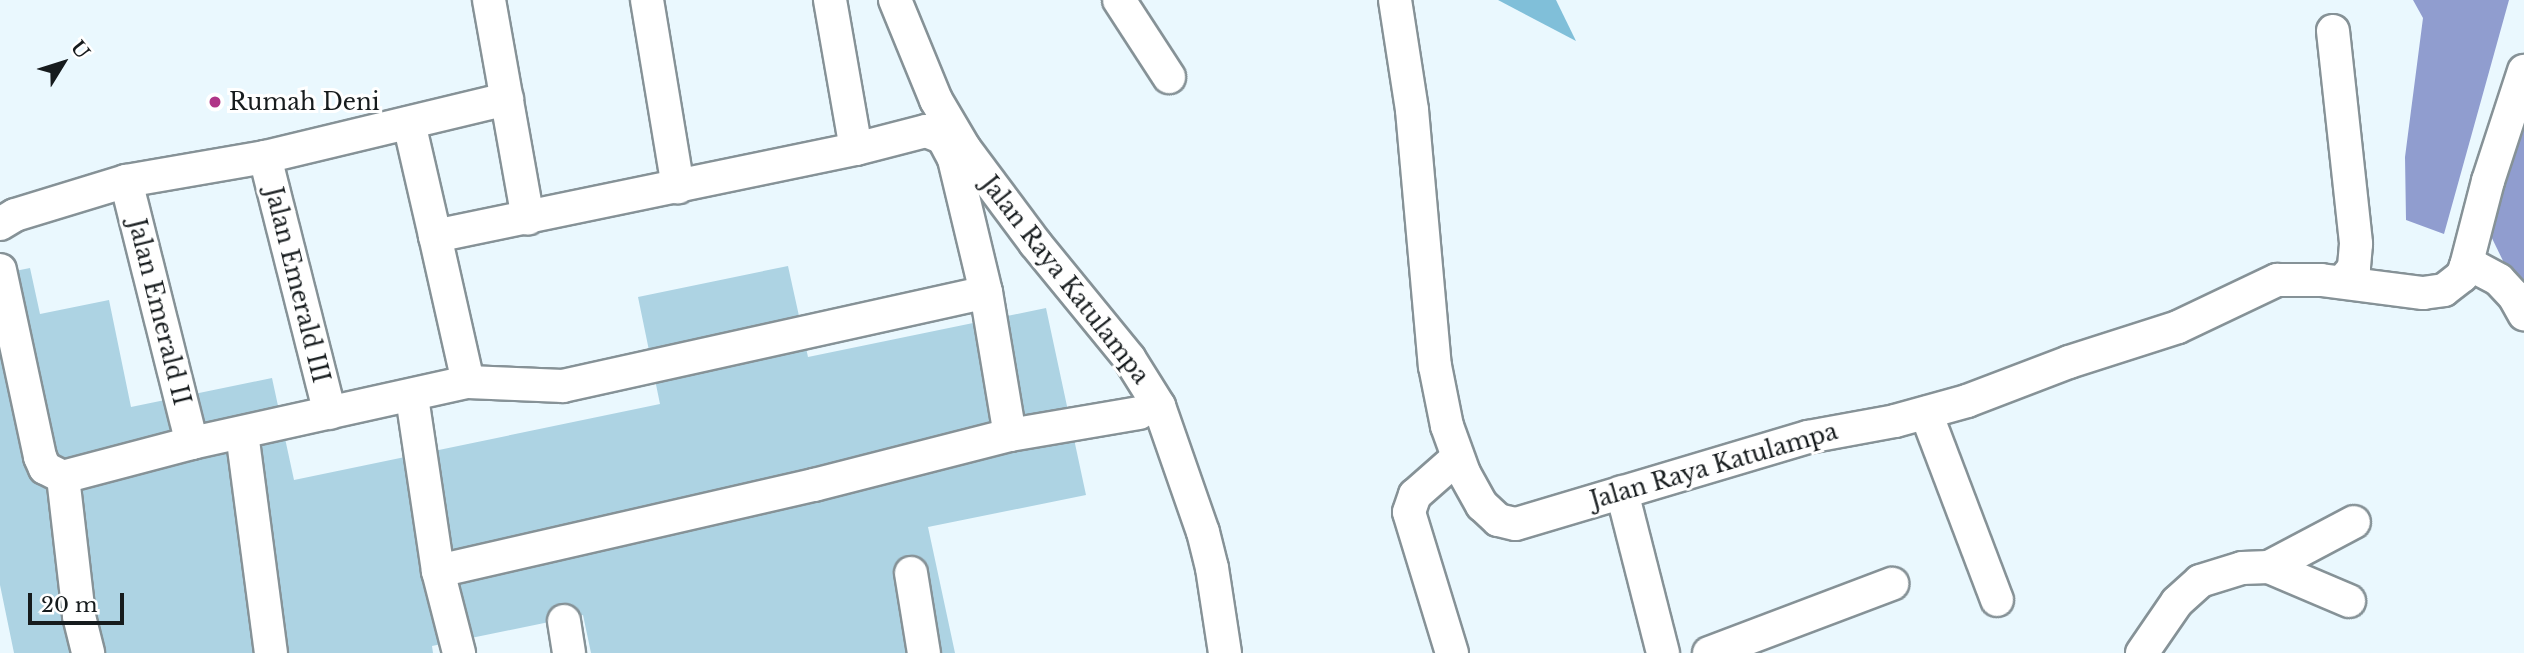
<!DOCTYPE html>
<html>
<head>
<meta charset="utf-8">
<style>
	body { margin:0 }
	#map { position:relative; width:2524px; height:653px; overflow:hidden; background:#eaf8fe; font-family:"Libre Baskerville",serif }
	div>[style] { position:absolute }
	.green>* { inset:0; background:#add3e3 }
	.forest>* { inset:0; background:#80bfd9 }
	.water>* { inset:0; background:#909dcf }
	.roads { filter:drop-shadow(2px 0 #869297) drop-shadow(-2px 0 #869297) drop-shadow(0 2px #869297) drop-shadow(0 -2px #869297) }
	.minor>* { height:32px; margin:-16px; padding:0 16px; transform-origin:16px; border-radius:16px; background:#fff }
	.dots>* { width:19px; height:19px; translate:-50% -50%; box-sizing:border-box; border:4px solid #fff; border-radius:50% }
	span { translate:-50% -50%; white-space:nowrap; text-align:center; line-height:1.15; -webkit-text-stroke:6px #fff; paint-order:stroke }
	.poi-label { font-size:23px; color:#161b1d }
	.left { translate:0 -50%; text-align:left }
	.street-label { font-size:23px; color:#161b1d }
	.north { position:absolute; left:28px; top:28px; width:70px; height:70px; -webkit-text-stroke:5px #fff; paint-order:stroke; rotate:52deg; font-size:19px; font-weight:700; line-height:28px; text-align:center; color:#161b1d }
	.north::after { content:''; display:block; margin:auto; width:24px; height:32px; background:#161b1d; clip-path:polygon(50% 0,100% 100%,50% 72%,0 100%) }
	.scale { position:absolute; left:28px; top:593px; width:96px; height:32px; box-sizing:border-box; border:4px solid #161b1d; border-top:0; padding-left:9px; font-size:21px; line-height:24px; white-space:nowrap; color:#161b1d; -webkit-text-stroke:5px #fff; paint-order:stroke }
</style>
</head>
<body>
<div id="map">
	<div class="green">
		<i style="clip-path:polygon(788px 266px,808px 357px,1046px 308px,1086px 495px,928px 527px,955px 653px,591px 653px,583px 615px,432px 646px,433px 653px,14px 653px,0 585px,0 274px,30px 268px,40px 314px,109px 300px,131px 407px,272px 378px,294px 480px,660px 404px,638px 297px)"></i>
	</div>
	<div class="forest">
		<i style="clip-path:polygon(1498px 0,1556px 0,1576px 41px)"></i>
	</div>
	<div class="water">
		<i style="clip-path:polygon(2413px 0,2509px 0,2444px 234px,2406px 220px,2405px 157px,2423px 18px)"></i>
		<i style="clip-path:polygon(2524px 127px,2524px 304px,2488px 230px)"></i>
	</div>
	<div class="roads">
		<div class="minor">
			<i style="left:489px;top:0;width:222px;rotate:79.9deg"></i>
			<i style="left:647px;top:0;width:190px;rotate:80.6deg"></i>
			<i style="left:830px;top:0;width:151px;rotate:80.1deg"></i>
			<i style="left:895px;top:0;width:108px;rotate:67.7deg"></i>
			<i style="left:936px;top:100px;width:57px;rotate:59.4deg"></i>
			<i style="left:965px;top:149px;width:117px;rotate:53.3deg"></i>
			<i style="left:1035px;top:243px;width:149px;rotate:50.7deg"></i>
			<i style="left:1129px;top:358px;width:57px;rotate:58deg"></i>
			<i style="left:1159px;top:406px;width:133px;rotate:70.8deg"></i>
			<i style="left:1203px;top:532px;width:37px;rotate:76deg"></i>
			<i style="left:1212px;top:568px;width:86px;rotate:81.3deg"></i>
			<i style="left:1119px;top:0;width:92px;rotate:57deg"></i>
			<i style="left:1395px;top:0;width:111px;rotate:81.2deg"></i>
			<i style="left:1412px;top:110px;width:257px;rotate:84.9deg"></i>
			<i style="left:1435px;top:366px;width:61px;rotate:78.7deg"></i>
			<i style="left:1447px;top:426px;width:50px;rotate:70.1deg"></i>
			<i style="left:1464px;top:473px;width:37px;rotate:61deg"></i>
			<i style="left:1482px;top:505px;width:22px;rotate:43deg"></i>
			<i style="left:1498px;top:520px;width:18px;rotate:13deg"></i>
			<i style="left:1516px;top:524px;width:305px;rotate:-16.6deg"></i>
			<i style="left:1808px;top:437px;width:88px;rotate:-10.4deg"></i>
			<i style="left:1895px;top:421px;width:75px;rotate:-15.5deg"></i>
			<i style="left:1967px;top:401px;width:109px;rotate:-20.9deg"></i>
			<i style="left:2069px;top:362px;width:114px;rotate:-17.8deg"></i>
			<i style="left:2178px;top:327px;width:110px;rotate:-25.4deg"></i>
			<i style="left:2277px;top:280px;width:44px"></i>
			<i style="left:2321px;top:280px;width:103px;rotate:7.3deg"></i>
			<i style="left:2423px;top:293px;width:21px;rotate:-8deg"></i>
			<i style="left:2444px;top:290px;width:23px;rotate:-38deg"></i>
			<i style="left:2462px;top:276px;width:11px;rotate:-68deg"></i>
			<i style="left:2466px;top:266px;width:88px;rotate:-75.5deg"></i>
			<i style="left:2488px;top:181px;width:116px;rotate:-71.9deg"></i>
			<i style="left:2333px;top:31px;width:214px;rotate:83.8deg"></i>
			<i style="left:2356px;top:244px;width:24px;rotate:95deg"></i>
			<i style="left:2354px;top:268px;width:17px;rotate:130deg"></i>
			<i style="left:409px;top:123px;width:116px;rotate:77deg"></i>
			<i style="left:265px;top:157px;width:264px;rotate:75.8deg"></i>
			<i style="left:126px;top:181px;width:270px;rotate:75.9deg"></i>
			<i style="left:0;top:224px;width:17px;rotate:-31deg"></i>
			<i style="left:15px;top:215px;width:116px;rotate:-17deg"></i>
			<i style="left:126px;top:181px;width:141px;rotate:-9.8deg"></i>
			<i style="left:265px;top:157px;width:249px;rotate:-13.5deg"></i>
			<i style="left:2466px;top:266px;width:9px;rotate:6deg"></i>
			<i style="left:2475px;top:267px;width:27px;rotate:28deg"></i>
			<i style="left:2499px;top:280px;width:22px;rotate:47deg"></i>
			<i style="left:2514px;top:296px;width:21px;rotate:61deg"></i>
			<i style="left:0;top:270px;width:191px;rotate:77.9deg"></i>
			<i style="left:40px;top:457px;width:12px;rotate:66deg"></i>
			<i style="left:45px;top:468px;width:20px;rotate:27deg"></i>
			<i style="left:63px;top:477px;width:133px;rotate:-14.8deg"></i>
			<i style="left:192px;top:443px;width:283px;rotate:-12.5deg"></i>
			<i style="left:468px;top:382px;width:95px;rotate:2.4deg"></i>
			<i style="left:563px;top:386px;width:433px;rotate:-12.5deg"></i>
			<i style="left:468px;top:382px;width:150px;rotate:-102.7deg"></i>
			<i style="left:435px;top:236px;width:430px;rotate:-11.7deg"></i>
			<i style="left:856px;top:149px;width:72px;rotate:-14.4deg"></i>
			<i style="left:926px;top:131px;width:18px;rotate:22deg"></i>
			<i style="left:943px;top:138px;width:24px;rotate:62deg"></i>
			<i style="left:954px;top:159px;width:137px;rotate:76.5deg"></i>
			<i style="left:986px;top:292px;width:145px;rotate:80.5deg"></i>
			<i style="left:412px;top:397px;width:176px;rotate:81.5deg"></i>
			<i style="left:438px;top:571px;width:85px;rotate:75.6deg"></i>
			<i style="left:1926px;top:413px;width:200px;rotate:69.2deg"></i>
			<i style="left:242px;top:433px;width:222px;rotate:82.5deg"></i>
			<i style="left:63px;top:477px;width:140px;rotate:83.4deg"></i>
			<i style="left:79px;top:616px;width:38px;rotate:76deg"></i>
			<i style="left:1622px;top:492px;width:166px;rotate:75.7deg"></i>
			<i style="left:2269px;top:567px;width:87px;rotate:23deg"></i>
			<i style="left:438px;top:571px;width:386px;rotate:-12.9deg"></i>
			<i style="left:814px;top:485px;width:202px;rotate:-14.3deg"></i>
			<i style="left:1010px;top:435px;width:131px;rotate:-9.7deg"></i>
			<i style="left:911px;top:573px;width:81px;rotate:80.8deg"></i>
			<i style="left:564px;top:621px;width:32px;rotate:81deg"></i>
			<i style="left:1452px;top:653px;width:147px;rotate:-107deg"></i>
			<i style="left:1409px;top:512px;width:18px;rotate:-71deg"></i>
			<i style="left:1415px;top:495px;width:56px;rotate:-41.4deg"></i>
			<i style="left:1709px;top:653px;width:196px;rotate:-20.7deg"></i>
			<i style="left:2142px;top:653px;width:62px;rotate:-55.5deg"></i>
			<i style="left:2177px;top:602px;width:31px;rotate:-42deg"></i>
			<i style="left:2200px;top:581px;width:44px;rotate:-17.2deg"></i>
			<i style="left:2242px;top:568px;width:27px;rotate:-2deg"></i>
			<i style="left:2269px;top:567px;width:96px;rotate:-27.9deg"></i>
		</div>
	</div>
	<div class="dots">
		<i style="left:215px;top:102px;background:#af3587"></i>
	</div>
	<div class="poi-label">
		<span class="left" style="left:229px;top:102px">Rumah Deni</span>
	</div>
	<div class="street-label">
		<span style="left:1065px;top:280px;rotate:52deg">Jalan Raya Katulampa</span>
		<span style="left:297px;top:285px;rotate:76deg">Jalan Emerald III</span>
		<span style="left:159px;top:312px;rotate:76deg">Jalan Emerald II</span>
		<span style="left:1714px;top:466px;rotate:-16deg">Jalan Raya Katulampa</span>
	</div>
	<div class="north">U</div>
	<div class="scale">20 m</div>
</div>
</body>
</html>
